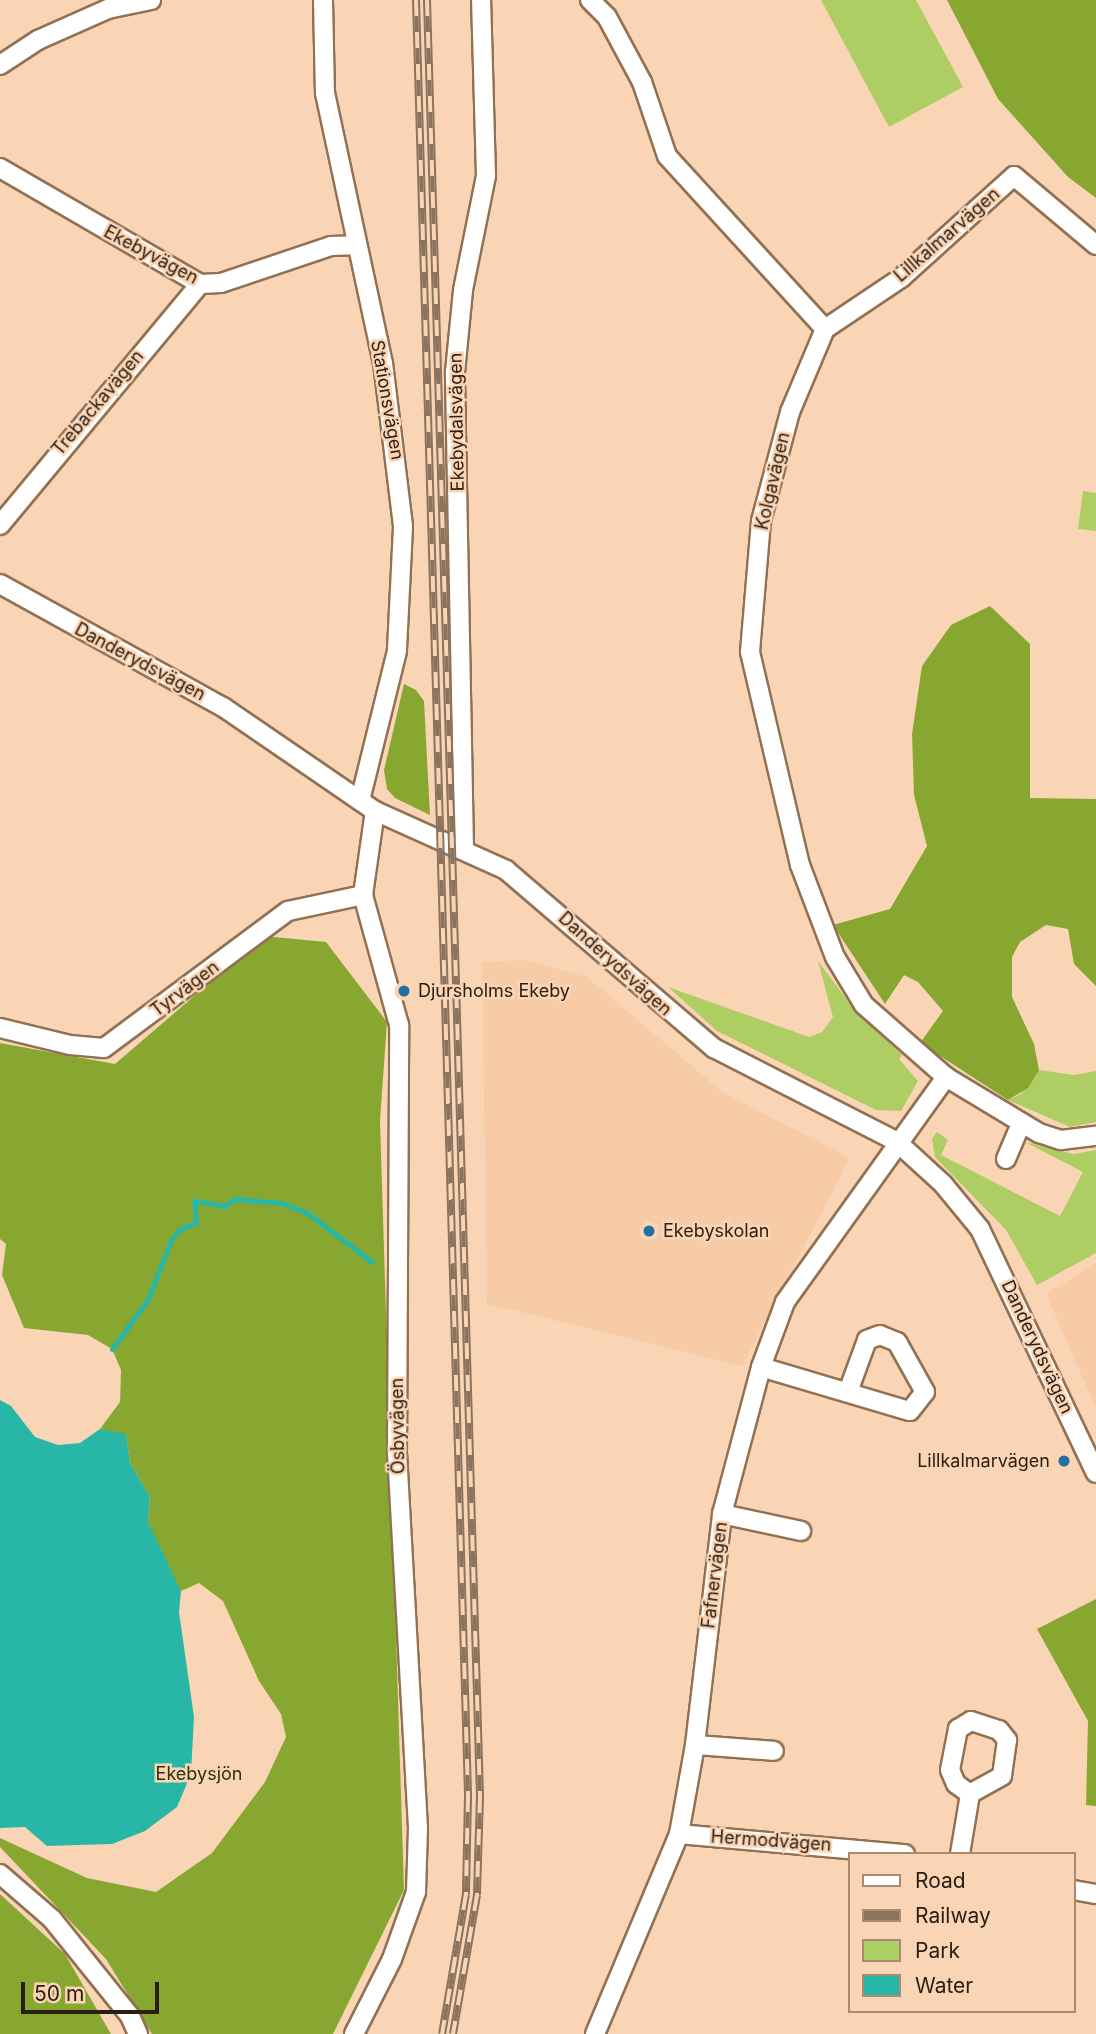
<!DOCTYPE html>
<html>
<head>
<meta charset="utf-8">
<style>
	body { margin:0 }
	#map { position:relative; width:1096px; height:2034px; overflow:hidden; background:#fad5b5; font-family:Inter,sans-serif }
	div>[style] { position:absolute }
	.built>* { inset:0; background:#f6cba5 }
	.green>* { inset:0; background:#aecd63 }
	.forest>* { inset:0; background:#88a731 }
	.water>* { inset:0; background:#28b6a6 }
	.stream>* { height:5px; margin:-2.5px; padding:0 2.5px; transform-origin:2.5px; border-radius:2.5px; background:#28b6a6 }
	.roads { filter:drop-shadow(2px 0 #927153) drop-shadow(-2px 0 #927153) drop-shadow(0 2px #927153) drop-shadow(0 -2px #927153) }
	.minor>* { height:18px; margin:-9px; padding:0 9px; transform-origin:9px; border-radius:9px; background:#fff }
	.rail>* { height:8px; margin-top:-4px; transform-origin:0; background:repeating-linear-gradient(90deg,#fad5b5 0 16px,#8b735d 0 32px); box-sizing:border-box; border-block:2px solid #8b735d }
	.dots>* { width:19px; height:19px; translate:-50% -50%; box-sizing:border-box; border:4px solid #fad5b5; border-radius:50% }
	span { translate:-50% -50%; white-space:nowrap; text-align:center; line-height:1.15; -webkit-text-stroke:5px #fad5b5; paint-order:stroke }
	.street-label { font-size:18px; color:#2a1d11 }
	.poi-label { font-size:18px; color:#2a1d11 }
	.left { translate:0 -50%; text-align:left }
	.right { translate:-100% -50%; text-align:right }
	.park-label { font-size:18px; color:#283404 }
	.legend { position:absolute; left:848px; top:1852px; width:228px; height:161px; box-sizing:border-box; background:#fad5b5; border:2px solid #a78b73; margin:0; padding:9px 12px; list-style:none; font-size:21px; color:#2a1d11 }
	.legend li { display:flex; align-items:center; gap:14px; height:35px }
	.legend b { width:35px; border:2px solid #a78b73 }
	.scale { position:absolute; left:21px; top:1982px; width:138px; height:32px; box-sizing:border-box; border:4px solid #2a1d11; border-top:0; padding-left:9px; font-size:21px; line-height:24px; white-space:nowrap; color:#2a1d11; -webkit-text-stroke:5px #fad5b5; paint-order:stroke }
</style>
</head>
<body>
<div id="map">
	<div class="built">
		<i style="clip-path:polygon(524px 960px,587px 977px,722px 1092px,850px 1158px,742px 1366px,487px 1304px,482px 962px)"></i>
		<i style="clip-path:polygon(1096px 1263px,1096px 1408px,1046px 1294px)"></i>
	</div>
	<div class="green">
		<i style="clip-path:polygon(821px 0,916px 0,963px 87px,889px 127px)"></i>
		<i style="clip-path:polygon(1083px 491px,1096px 493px,1096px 531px,1078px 529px)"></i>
		<i style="clip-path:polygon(818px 961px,856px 1012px,902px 1055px,899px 1059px,918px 1081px,901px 1111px,876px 1110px,717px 1031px,668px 987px,809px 1037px,822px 1032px,833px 1017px)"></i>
		<i style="clip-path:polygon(1039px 1070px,1074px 1075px,1096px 1071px,1096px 1122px,1070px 1127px,1008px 1100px,1021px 1094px)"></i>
		<i style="clip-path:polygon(937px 1132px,948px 1140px,941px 1155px,1060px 1216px,1083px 1172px,1025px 1142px,1074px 1154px,1096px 1150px,1096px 1253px,1037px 1285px,1006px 1230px,935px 1157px,932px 1139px)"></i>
	</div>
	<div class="forest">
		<i style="clip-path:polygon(947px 0,1096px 0,1096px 198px,1068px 177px,998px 99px)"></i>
		<i style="clip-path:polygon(990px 606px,1030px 644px,1030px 798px,1096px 799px,1096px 986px,1074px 964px,1068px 929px,1046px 925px,1020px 942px,1012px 957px,1012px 997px,1034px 1044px,1039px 1070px,1028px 1088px,1008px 1100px,920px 1043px,943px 1011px,918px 982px,904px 975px,885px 1004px,833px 925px,890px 909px,927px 846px,914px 795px,912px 734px,922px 666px,951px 625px)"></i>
		<i style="clip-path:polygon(404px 684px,416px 690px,424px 701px,430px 815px,395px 798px,387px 789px,384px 770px)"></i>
		<i style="clip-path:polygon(264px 936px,326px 942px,387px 1022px,380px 1121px,404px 1890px,333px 2034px,152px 2034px,106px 1959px,0 1847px,0 1838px,87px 1878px,156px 1892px,212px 1853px,265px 1782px,286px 1737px,281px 1714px,259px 1681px,223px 1601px,199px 1583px,181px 1591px,163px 1558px,148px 1522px,150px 1497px,130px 1463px,126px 1435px,100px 1429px,120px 1402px,121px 1370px,112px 1349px,88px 1335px,24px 1328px,2px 1275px,6px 1244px,0 1239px,0 1043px,115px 1064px)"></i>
		<i style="clip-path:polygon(1096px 1599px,1096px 1806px,1086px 1805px,1088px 1721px,1037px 1629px)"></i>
		<i style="clip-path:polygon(0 1894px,65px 1954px,111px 2034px,0 2034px)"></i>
	</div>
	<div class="water">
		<i style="clip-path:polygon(0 1400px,11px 1406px,35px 1437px,58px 1445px,80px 1443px,100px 1429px,126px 1434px,130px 1463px,150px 1497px,148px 1522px,181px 1591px,179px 1612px,194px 1717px,191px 1774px,177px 1807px,145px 1831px,112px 1844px,47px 1846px,25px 1827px,0 1828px)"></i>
	</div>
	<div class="stream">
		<i style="left:112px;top:1349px;width:62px;rotate:-54.2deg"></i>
		<i style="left:148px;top:1299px;width:63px;rotate:-68.7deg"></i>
		<i style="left:171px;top:1240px;width:13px;rotate:-51deg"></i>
		<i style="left:179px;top:1230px;width:19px;rotate:-25deg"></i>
		<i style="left:196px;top:1222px;width:21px;rotate:-95deg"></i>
		<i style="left:194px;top:1201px;width:31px;rotate:9deg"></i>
		<i style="left:225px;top:1206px;width:11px;rotate:-38deg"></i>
		<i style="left:234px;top:1199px;width:48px;rotate:4.8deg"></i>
		<i style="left:282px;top:1203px;width:26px;rotate:21deg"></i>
		<i style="left:306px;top:1212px;width:83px;rotate:37.1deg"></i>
	</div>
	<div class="roads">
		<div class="minor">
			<i style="left:323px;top:0;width:93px;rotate:88.8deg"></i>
			<i style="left:325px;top:93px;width:276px;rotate:77.9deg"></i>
			<i style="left:383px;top:363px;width:165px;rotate:83deg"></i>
			<i style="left:403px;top:527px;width:124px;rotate:92.8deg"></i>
			<i style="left:397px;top:651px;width:154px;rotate:103.9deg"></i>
			<i style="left:590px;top:0;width:24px;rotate:45deg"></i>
			<i style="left:607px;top:17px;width:74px;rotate:61.7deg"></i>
			<i style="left:642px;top:82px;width:78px;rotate:71.3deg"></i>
			<i style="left:667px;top:156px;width:234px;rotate:47.6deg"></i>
			<i style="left:825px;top:329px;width:90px;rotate:112.9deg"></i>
			<i style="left:790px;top:412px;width:113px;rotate:104.9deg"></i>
			<i style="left:761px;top:521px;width:131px;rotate:94.8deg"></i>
			<i style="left:750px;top:652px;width:219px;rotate:76.8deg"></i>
			<i style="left:800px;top:865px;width:98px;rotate:69.2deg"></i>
			<i style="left:835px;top:957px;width:56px;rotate:58.9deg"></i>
			<i style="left:864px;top:1005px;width:109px;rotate:41.3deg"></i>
			<i style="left:0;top:65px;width:45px;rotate:-33.3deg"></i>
			<i style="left:38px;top:40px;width:77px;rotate:-23.9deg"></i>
			<i style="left:108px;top:9px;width:44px;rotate:-11.8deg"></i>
			<i style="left:0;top:168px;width:231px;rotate:30.1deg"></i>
			<i style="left:200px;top:284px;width:21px;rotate:-3deg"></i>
			<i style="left:221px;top:283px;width:116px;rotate:-18.6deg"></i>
			<i style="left:331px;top:246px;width:24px;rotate:-2deg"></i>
			<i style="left:825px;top:329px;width:92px;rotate:-33.9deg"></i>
			<i style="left:901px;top:278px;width:152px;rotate:-42.1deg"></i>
			<i style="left:1014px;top:176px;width:107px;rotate:40.1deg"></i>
			<i style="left:0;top:525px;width:313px;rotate:-50.3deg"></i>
			<i style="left:0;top:584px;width:255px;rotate:28.9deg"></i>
			<i style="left:223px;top:707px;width:184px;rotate:34.4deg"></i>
			<i style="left:375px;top:811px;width:144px;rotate:24.2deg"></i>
			<i style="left:506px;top:870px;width:274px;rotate:40.6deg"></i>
			<i style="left:714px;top:1048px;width:204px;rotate:27.1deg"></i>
			<i style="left:896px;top:1141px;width:64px;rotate:42.5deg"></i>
			<i style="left:943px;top:1184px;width:58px;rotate:50.6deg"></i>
			<i style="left:980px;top:1229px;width:270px;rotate:64.6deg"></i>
			<i style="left:464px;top:848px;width:476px;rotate:-91.1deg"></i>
			<i style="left:455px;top:372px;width:82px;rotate:-84.4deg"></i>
			<i style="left:463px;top:290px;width:116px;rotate:-78.6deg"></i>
			<i style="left:486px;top:176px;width:176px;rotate:-91.6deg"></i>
			<i style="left:0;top:1028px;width:72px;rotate:13.7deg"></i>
			<i style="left:70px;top:1045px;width:34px;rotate:5deg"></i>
			<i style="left:104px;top:1048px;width:229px;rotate:-36.7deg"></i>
			<i style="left:288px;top:911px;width:77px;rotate:-12deg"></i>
			<i style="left:1006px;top:1159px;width:38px;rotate:-67deg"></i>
			<i style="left:761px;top:1367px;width:155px;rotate:16.5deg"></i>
			<i style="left:910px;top:1411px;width:24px;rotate:-52deg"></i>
			<i style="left:925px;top:1392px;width:57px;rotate:-119.2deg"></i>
			<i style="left:897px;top:1342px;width:18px;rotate:-158deg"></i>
			<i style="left:880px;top:1335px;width:14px;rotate:159deg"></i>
			<i style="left:867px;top:1340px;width:55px;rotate:110.1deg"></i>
			<i style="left:722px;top:1514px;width:81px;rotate:12.1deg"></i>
			<i style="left:971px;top:1721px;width:29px;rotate:18deg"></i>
			<i style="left:999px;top:1730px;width:13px;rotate:51deg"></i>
			<i style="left:1007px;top:1740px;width:36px;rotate:98deg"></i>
			<i style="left:1002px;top:1776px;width:37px;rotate:151deg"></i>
			<i style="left:970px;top:1794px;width:17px;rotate:-144deg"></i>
			<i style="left:956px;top:1784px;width:15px;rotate:-113deg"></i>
			<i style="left:950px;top:1770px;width:42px;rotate:-79deg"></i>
			<i style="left:958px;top:1729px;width:15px;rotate:-32deg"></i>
			<i style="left:695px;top:1745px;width:79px;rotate:4.3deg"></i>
			<i style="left:679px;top:1834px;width:227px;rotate:5.1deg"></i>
			<i style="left:960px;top:1854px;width:61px;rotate:-80.5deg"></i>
			<i style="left:0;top:1874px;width:69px;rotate:40.9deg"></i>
			<i style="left:52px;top:1919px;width:124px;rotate:51.2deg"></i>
			<i style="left:130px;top:2016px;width:20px;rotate:66deg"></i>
			<i style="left:1073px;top:1890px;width:23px;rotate:10deg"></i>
			<i style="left:354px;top:2034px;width:84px;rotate:-63.1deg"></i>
			<i style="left:392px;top:1959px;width:71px;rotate:-70.3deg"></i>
			<i style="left:416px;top:1892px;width:64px;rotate:-88.2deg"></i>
			<i style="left:418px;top:1828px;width:374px;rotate:-93.2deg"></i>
			<i style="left:397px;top:1455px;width:430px;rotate:-89.7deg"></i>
			<i style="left:399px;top:1025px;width:135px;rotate:-105.5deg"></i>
			<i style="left:363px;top:895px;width:85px;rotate:-81.9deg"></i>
			<i style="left:595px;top:2034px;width:217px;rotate:-67.2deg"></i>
			<i style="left:679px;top:1834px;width:90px;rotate:-79.8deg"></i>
			<i style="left:695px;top:1745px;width:233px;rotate:-83.3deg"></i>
			<i style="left:722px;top:1514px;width:152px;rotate:-75.1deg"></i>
			<i style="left:761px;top:1367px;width:69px;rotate:-69.7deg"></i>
			<i style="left:785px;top:1302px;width:277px;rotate:-54.4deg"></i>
			<i style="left:946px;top:1077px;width:109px;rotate:31.1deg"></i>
			<i style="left:1039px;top:1133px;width:23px;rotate:18deg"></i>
			<i style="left:1061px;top:1140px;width:35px;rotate:-7deg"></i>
		</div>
	</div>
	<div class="rail">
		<i style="left:416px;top:0;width:1797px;rotate:88.34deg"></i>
		<i style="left:468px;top:1796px;width:98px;rotate:91.2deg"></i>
		<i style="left:466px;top:1894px;width:142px;rotate:99.7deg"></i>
		<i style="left:427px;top:0;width:1798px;rotate:88.31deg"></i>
		<i style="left:480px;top:1797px;width:98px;rotate:91.8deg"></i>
		<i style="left:477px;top:1895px;width:141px;rotate:99.8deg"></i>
	</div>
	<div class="dots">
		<i style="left:404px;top:991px;background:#236ea2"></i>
		<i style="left:649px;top:1231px;background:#236ea2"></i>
		<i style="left:1064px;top:1461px;background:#236ea2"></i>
	</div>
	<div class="street-label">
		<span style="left:947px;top:235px;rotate:-41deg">Lillkalmarvägen</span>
		<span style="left:151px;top:255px;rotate:28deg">Ekebyvägen</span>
		<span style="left:387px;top:400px;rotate:80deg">Stationsvägen</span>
		<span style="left:98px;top:403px;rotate:-50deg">Trebackavägen</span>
		<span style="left:457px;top:422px;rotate:-91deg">Ekebydalsvägen</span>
		<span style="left:773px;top:481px;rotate:-77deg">Kolgavägen</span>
		<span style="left:140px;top:662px;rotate:28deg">Danderydsvägen</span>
		<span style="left:615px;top:964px;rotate:42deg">Danderydsvägen</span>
		<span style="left:185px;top:989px;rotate:-37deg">Tyrvägen</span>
		<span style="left:1037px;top:1347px;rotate:65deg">Danderydsvägen</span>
		<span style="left:398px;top:1426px;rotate:-91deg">Ösbyvägen</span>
		<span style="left:715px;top:1575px;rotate:-83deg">Fafnervägen</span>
		<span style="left:771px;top:1841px;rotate:4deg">Hermodvägen</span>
	</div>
	<div class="poi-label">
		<span class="left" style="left:418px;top:991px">Djursholms Ekeby</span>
		<span class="left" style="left:663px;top:1231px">Ekebyskolan</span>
		<span class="right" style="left:1050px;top:1461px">Lillkalmarvägen</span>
	</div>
	<div class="park-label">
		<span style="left:199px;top:1774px">Ekebysjön</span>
	</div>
	<ul class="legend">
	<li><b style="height:9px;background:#fff"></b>Road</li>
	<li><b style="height:9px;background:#8b735d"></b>Railway</li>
	<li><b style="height:19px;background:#aecd63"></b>Park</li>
	<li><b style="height:19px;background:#28b6a6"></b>Water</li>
	</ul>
	<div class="scale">50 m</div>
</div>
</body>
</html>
